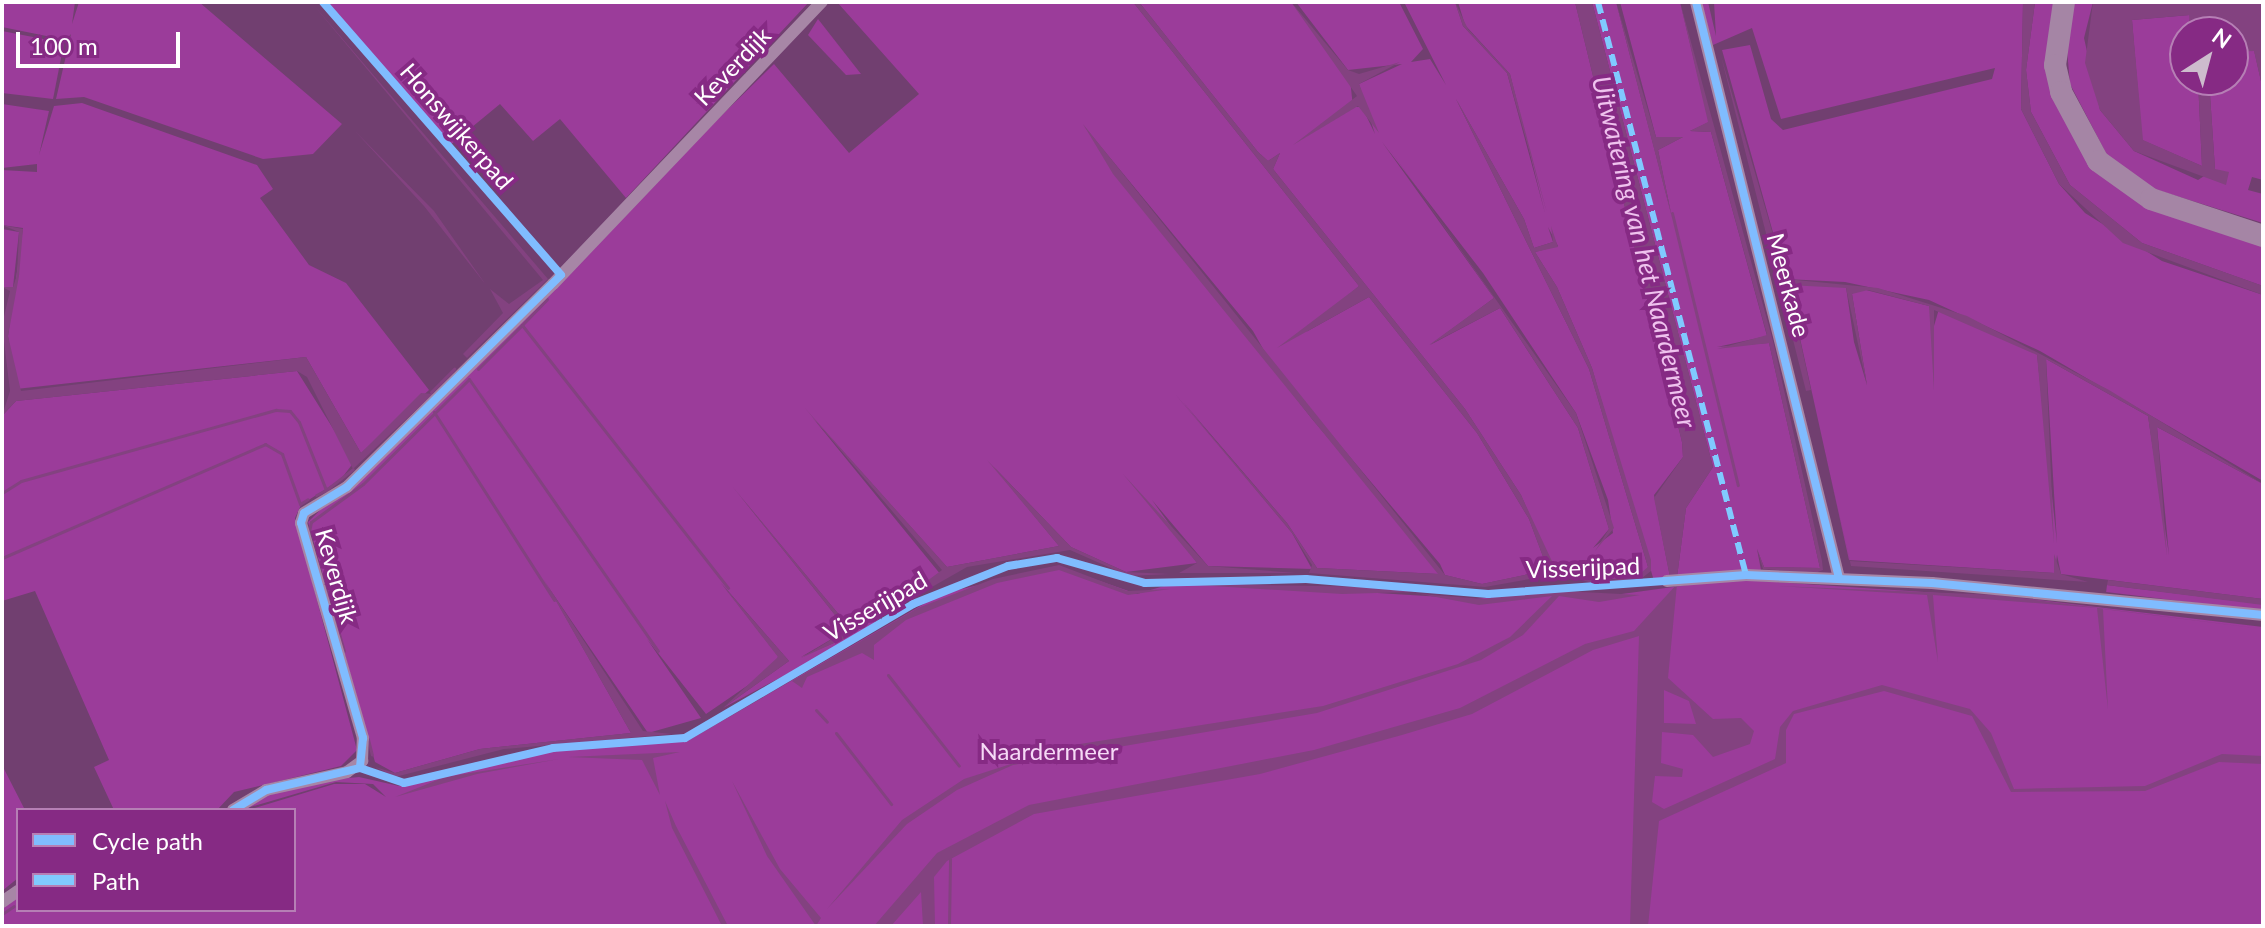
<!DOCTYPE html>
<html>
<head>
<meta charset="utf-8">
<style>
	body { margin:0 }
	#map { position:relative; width:2265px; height:928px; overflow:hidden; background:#713f70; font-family:Lato,sans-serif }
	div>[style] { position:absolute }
	.green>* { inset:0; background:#9b3c9a; transform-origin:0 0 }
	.water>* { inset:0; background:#834280 }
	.stream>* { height:3px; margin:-1.5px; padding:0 1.5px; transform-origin:1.5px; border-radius:1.5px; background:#834280 }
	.minor>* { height:12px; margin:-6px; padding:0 6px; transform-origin:6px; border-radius:6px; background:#a786a6 }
	.motorway>* { height:22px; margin:-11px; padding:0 11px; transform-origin:11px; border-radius:11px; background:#a585a5 }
	.quiet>* { height:6px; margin-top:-3px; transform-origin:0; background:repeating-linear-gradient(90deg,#80caff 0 12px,transparent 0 18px) }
	.cycleway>* { height:8px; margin:-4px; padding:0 4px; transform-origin:4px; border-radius:4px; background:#80bcff }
	span { translate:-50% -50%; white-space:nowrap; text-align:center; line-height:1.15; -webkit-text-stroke:8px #862a84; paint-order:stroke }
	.street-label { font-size:24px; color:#fff }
	.park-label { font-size:24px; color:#f6d9f6 }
	.water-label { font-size:26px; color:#efc2ee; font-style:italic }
	.frame { position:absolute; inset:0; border:4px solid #fff; pointer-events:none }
	.legend { position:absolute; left:16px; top:808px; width:280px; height:104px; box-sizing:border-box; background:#862a84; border:2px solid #b67fb5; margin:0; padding:10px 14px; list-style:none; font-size:24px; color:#fff }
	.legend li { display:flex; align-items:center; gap:16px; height:40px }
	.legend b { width:40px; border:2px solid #b67fb5 }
	.north { position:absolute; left:2169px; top:16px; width:80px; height:80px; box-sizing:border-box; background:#862a84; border:2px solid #b67fb5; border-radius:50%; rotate:36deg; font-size:22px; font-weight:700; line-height:32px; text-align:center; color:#fff }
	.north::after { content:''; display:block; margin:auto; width:28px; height:36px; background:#cdbccd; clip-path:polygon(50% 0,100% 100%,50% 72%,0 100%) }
	.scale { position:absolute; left:16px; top:32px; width:164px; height:36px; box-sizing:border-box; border:4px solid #fff; border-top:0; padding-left:10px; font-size:24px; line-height:28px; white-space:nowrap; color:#fff; -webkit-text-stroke:6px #862a84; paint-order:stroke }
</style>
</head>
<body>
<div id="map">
	<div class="green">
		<i style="clip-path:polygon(2px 2px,75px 2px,72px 24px,79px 2px,199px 2px,342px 124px,313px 154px,263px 159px,84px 97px,56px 99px,71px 34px,66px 40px,2px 27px)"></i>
		<i style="clip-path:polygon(327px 2px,809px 2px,626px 198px,560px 119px,533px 141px,500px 104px,449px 146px)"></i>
		<i style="clip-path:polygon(evenodd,837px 2px,1133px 2px,1359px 286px,1306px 332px,1369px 297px,1477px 433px,1529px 519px,1548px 570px,1482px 584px,1445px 575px,1440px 564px,1271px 363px,1253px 331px,1083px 125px,1312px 419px,1438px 567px,1439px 574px,1317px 568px,1287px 523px,1183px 402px,1292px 533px,1312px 569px,1208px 566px,1152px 500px,1197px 563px,1126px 572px,1071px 547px,994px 467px,1059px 546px,947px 567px,812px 417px,941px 575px,871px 616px,901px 601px,855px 638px,723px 708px,789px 661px,722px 584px,778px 656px,776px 666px,706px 714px,647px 639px,701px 718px,648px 733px,549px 588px,631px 733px,480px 749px,395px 773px,375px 762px,308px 522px,774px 64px,849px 153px,919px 94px,837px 2px,741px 497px,846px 623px,861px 623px,843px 639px,801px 657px,847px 630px,741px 497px)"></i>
		<i style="clip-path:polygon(evenodd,1139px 2px,1291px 2px,1350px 79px,1353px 107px,1362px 107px,1375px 134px,1359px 84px,1402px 64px,1348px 70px,1296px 2px,1399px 2px,1423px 49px,1411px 62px,1430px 59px,1446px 85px,1404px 2px,1455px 2px,1463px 26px,1507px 73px,1545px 213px,1510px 74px,1465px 25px,1458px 2px,1575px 2px,1682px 442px,1683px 457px,1654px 495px,1670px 577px,1654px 581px,1592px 368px,1557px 287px,1535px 252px,1558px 246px,1548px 227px,1553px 242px,1534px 248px,1524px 219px,1456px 99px,1589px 369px,1648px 567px,1644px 574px,1594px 582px,1577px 575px,1583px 560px,1568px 573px,1552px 567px,1521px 495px,1465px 409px,1273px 169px,1280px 153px,1268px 161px,1258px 152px,1139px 2px,1382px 142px,1483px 273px,1576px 413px,1608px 500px,1613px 533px,1593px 548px,1609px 529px,1578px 428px,1500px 308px,1430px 345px,1494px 298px,1382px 142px)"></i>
		<i style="clip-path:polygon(1592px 2px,1616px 2px,1671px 213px,1658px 150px,1683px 137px,1656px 137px,1620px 2px,1680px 2px,1709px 122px,1690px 131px,1711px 132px,1767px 336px,1717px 347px,1769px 343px,1820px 568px,1764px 567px,1757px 549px,1761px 570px,1677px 577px,1686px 508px,1713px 467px)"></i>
		<i style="clip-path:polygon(1701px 2px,1708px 2px,1716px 36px,1714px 2px,2023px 2px,2021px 109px,2059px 184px,2085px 213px,2162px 261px,2263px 295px,2263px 481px,2040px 351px,1929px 300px,1845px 282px,1786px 279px,1722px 50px,1750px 45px,1771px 119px,1783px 130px,1992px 79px,1995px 68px,1781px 119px,1752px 28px,1713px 45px)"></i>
		<i style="clip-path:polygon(2035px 2px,2057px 2px,2049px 35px,2094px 164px,2263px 243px,2263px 286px,2142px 243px,2070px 185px,2031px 112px,2026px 70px)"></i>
		<i style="clip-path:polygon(2074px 2px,2093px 2px,2084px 38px,2100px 110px,2134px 151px,2198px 180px,2215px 169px,2209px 80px,2233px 80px,2233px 52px,2254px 50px,2263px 90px,2263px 180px,2252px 177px,2248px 190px,2263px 194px,2263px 223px,2151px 188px,2107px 155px,2070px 84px,2066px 38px)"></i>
		<i style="clip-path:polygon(2190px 15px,2185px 80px,2198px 80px,2202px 166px,2142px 140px,2132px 20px)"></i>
		<i style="clip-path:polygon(818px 19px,861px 74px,846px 75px,808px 35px)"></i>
		<i style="clip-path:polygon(2px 31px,64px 43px,53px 99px,2px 93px)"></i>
		<i style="clip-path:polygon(82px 103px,257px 165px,273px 189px,260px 198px,309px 265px,346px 283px,429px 390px,361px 453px,306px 357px,16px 389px,8px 336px,23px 228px,2px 225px,2px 170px,37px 172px,37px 164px,2px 168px,2px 104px,49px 111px,39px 155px,54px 106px)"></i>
		<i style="clip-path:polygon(2px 229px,19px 232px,13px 287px,2px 287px)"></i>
		<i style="clip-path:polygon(1788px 284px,1846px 287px,1854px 342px,1867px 385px,1852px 294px,1858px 288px,1929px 306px,1934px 326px,1939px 309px,2037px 354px,2057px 543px,2046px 359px,2148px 416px,2169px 555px,2157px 427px,2263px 484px,2263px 599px,2061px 574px,2057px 555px,2055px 573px,1849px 560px)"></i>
		<i style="clip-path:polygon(297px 371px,354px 462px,341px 479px,301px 505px,295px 518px,357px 750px,341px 766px,234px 792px,217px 810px,114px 810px,94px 767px,109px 760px,35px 591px,2px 601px,2px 416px,16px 401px)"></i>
		<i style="clip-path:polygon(1057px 566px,1137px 594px,1181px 581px,1476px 599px,1552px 590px,1600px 597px,1731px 579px,2029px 599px,2263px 627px,2263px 926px,2px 926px,2px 907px,18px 896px,18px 910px,294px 910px,294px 810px,248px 810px,334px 784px,365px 784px,386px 797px,373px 784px,336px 782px,240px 810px,259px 798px,318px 781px,359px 777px,399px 786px,547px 752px,691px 739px,941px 594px)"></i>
		<i style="left:2107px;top:585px;width:157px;height:7px;rotate:7deg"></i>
		<i style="clip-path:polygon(2px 765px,25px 810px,18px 810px,18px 878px,2px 891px)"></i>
	</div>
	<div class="water">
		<i style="clip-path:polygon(311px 2px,548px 279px,467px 358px,463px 354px,503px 313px,490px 289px,509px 304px,543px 280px)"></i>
		<i style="clip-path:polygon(1133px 2px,1139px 2px,1258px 152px,1268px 161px,1280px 153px,1273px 169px,1465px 409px,1521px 495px,1558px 574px,1485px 587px,1309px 573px,1312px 565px,1292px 533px,1175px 394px,1287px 523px,1317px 568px,1438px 574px,1113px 174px,1083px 124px,1445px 575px,1482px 584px,1548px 570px,1529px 519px,1477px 433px,1369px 297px,1277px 348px,1359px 286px)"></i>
		<i style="clip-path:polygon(1291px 2px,1348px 70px,1359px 74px,1400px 62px,1359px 84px,1379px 133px,1358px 106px,1293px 145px,1357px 96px)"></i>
		<i style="clip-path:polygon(1455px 2px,1468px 29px,1510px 74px,1547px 213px,1507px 73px,1463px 26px)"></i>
		<i style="clip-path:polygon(1575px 2px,1592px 2px,1713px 467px,1686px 508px,1677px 577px,1670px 577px,1654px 498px,1683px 457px,1682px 442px)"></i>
		<i style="clip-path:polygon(1616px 2px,1656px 137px,1683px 137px,1658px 150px,1672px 218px)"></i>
		<i style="clip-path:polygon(1680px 2px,1774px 345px,1822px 561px,1823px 570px,1815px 573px,1763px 569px,1757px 549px,1764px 567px,1820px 568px,1769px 343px,1717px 349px,1767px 335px,1711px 132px,1690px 131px,1708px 122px)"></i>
		<i style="clip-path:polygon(2023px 2px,2035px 2px,2026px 70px,2031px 112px,2070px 185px,2142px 243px,2263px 286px,2263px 295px,2123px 243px,2059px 184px,2021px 109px)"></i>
		<i style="clip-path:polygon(2093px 2px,2263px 2px,2263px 90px,2254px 51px,2233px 52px,2233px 32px,2192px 32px,2189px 15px,2132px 20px,2143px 140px,2202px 166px,2198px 80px,2209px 80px,2215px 169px,2229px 172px,2226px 185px,2134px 151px,2100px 110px,2085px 63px)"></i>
		<i style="clip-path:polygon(1721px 56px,1786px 279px,1878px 288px,1967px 316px,2109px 390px,2263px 484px,2157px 427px,2167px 556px,2148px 416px,2046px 359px,2054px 544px,2037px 355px,1934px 310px,1934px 391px,1929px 306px,1868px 290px,1852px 294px,1867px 386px,1846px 288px,1788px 285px,1811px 390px,1806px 391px)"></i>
		<i style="clip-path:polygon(1456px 99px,1524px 219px,1534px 248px,1553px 242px,1551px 226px,1558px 247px,1535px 252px,1557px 287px,1592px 368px,1651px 560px,1651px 571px,1642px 578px,1595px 584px,1569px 576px,1583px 560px,1578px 575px,1594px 582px,1636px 577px,1648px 567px,1589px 369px)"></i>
		<i style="clip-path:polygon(355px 131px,434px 211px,486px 285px,424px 206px)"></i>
		<i style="clip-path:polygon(1384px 141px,1576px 413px,1614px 528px,1595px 551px,1609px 529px,1578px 428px,1500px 308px,1429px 345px,1494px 298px)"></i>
		<i style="clip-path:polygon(2px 225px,23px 229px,19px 276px,8px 336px,21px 391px,306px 357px,361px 453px,421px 393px,433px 394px,353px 469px,307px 377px,297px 371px,16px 401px,2px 416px,10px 391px,2px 325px,10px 291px,2px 287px,13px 287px,17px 275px,19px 232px)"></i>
		<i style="clip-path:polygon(804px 407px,947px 567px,1059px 546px,987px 460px,1071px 547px,1126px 572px,1169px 574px,1129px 576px,1070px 550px,967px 567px,874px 620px,942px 570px)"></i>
		<i style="clip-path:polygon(1815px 409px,1850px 561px,2054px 573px,2054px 554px,2061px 574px,2088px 582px,1851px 566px)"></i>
		<i style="clip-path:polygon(1123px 474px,1208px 566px,1296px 573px,1179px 573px,1197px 563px)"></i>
		<i style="clip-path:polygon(732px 486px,846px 623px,863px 625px,843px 639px,801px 658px,847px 630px)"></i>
		<i style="clip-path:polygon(1059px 565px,1127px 591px,1170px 589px,1128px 595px,1059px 570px,997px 583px,906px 620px,874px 645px,874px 660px,862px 653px,807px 677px,802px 688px,792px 681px,918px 608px,993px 579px)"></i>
		<i style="clip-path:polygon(544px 580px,643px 731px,672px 734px,504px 749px,395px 777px,375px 767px,395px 773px,480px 749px,631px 733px)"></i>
		<i style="clip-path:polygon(2108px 580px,2263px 599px,2263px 605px,2107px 585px)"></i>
		<i style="clip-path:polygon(720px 582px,789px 661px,723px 708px,778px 657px)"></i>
		<i style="clip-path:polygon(1181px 584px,1381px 587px,1413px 592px,1342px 594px)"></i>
		<i style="clip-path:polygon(evenodd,1677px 584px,1668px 678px,1713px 719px,1741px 718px,1754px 731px,1750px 744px,1713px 757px,1693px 735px,1662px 732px,1661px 763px,1683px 769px,1682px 777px,1655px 776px,1652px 802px,1664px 809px,1775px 759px,1780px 727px,1793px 711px,1882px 685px,1970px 709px,1991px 733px,2014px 789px,2145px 786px,2222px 754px,2263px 756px,2263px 764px,2219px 762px,2145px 791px,2011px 792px,1972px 716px,1884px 691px,1794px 714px,1786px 730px,1786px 763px,1659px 821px,1648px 926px,1630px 926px,1639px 636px,1593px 650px,1472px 714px,1402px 735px,1260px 774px,1034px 814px,947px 861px,934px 877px,935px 926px,923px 926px,921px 892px,891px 926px,874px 926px,937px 853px,1029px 805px,1314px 750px,1460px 708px,1585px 644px,1634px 631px,1677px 584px,1664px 690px,1689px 701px,1696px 724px,1664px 723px,1664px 690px)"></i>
		<i style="clip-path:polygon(1778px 586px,1997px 595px,2263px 629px,2103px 609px,2108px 710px,2097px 608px,1933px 595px,1938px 662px,1927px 595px)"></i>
		<i style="clip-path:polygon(1543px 590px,1640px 595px,1599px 602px,1559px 596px,1523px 635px,1481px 660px,1317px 713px,1013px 765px,957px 790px,907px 824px,827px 909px,902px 820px,964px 779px,1067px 746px,1323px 706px,1458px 664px,1510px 637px,1552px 596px,1479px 605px,1420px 594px,1484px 599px)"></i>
		<i style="clip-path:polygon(680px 752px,653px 758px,660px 795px,642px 760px,568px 757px)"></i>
		<i style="clip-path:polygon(559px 759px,477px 774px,395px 797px,445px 777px)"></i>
		<i style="clip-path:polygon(732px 781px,780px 869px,821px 918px,816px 926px,767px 856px)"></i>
		<i style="clip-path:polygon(665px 801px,676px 826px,728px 926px,722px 926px,672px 828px)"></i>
	</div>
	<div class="stream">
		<i style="left:1672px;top:213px;width:280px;rotate:76.4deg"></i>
		<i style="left:522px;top:325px;width:36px;rotate:-46deg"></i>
		<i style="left:478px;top:369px;width:62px;rotate:-45deg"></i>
		<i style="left:522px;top:325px;width:334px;rotate:51.9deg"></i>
		<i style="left:431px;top:392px;width:33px;rotate:-45deg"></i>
		<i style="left:434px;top:412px;width:223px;rotate:57.4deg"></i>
		<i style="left:326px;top:490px;width:34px;rotate:-38deg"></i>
		<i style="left:2px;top:493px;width:22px;rotate:-32deg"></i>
		<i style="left:21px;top:481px;width:265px;rotate:-15.6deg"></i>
		<i style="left:276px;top:410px;width:14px;rotate:4deg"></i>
		<i style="left:290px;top:411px;width:14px;rotate:51deg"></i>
		<i style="left:299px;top:422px;width:73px;rotate:68.3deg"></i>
		<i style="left:326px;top:490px;width:11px;rotate:153deg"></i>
		<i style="left:309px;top:532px;width:10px;rotate:-79deg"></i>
		<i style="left:311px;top:522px;width:64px;rotate:-36.2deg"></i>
		<i style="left:363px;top:484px;width:149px;rotate:-44.7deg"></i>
		<i style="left:469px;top:379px;width:331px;rotate:55.2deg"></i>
		<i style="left:2px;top:558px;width:287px;rotate:-23.4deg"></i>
		<i style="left:265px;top:444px;width:20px;rotate:30deg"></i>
		<i style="left:282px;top:454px;width:53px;rotate:70.2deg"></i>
		<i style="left:300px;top:504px;width:9px;rotate:-32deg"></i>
		<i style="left:322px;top:574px;width:80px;rotate:74.1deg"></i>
		<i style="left:888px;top:675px;width:115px;rotate:52deg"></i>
		<i style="left:816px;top:710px;width:16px;rotate:47deg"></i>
		<i style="left:836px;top:733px;width:90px;rotate:52.2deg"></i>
		<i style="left:368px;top:739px;width:16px;rotate:76deg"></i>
		<i style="left:2px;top:914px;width:14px;rotate:-34deg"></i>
		<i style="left:949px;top:926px;width:67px;rotate:-89.1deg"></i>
	</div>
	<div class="minor">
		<i style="left:1696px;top:2px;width:593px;rotate:76.06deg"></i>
		<i style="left:1667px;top:581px;width:79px;rotate:-4.3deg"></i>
		<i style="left:1746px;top:575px;width:186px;rotate:2.5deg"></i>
		<i style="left:1932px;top:583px;width:333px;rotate:5.5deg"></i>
		<i style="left:233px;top:810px;width:39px;rotate:-31deg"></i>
		<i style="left:266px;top:790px;width:83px;rotate:-12.5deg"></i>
		<i style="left:347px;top:772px;width:19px;rotate:-36deg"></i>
		<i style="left:362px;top:761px;width:23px;rotate:-88deg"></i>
		<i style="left:363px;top:738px;width:224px;rotate:-106.1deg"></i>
		<i style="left:301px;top:523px;width:10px;rotate:-73deg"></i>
		<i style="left:304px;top:513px;width:50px;rotate:-31.2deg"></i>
		<i style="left:347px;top:487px;width:289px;rotate:-44.6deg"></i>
		<i style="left:553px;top:284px;width:390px;rotate:-46.4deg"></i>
		<i style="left:2px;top:902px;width:19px;rotate:-35deg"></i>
	</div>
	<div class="motorway">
		<i style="left:2064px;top:2px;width:64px;rotate:98.1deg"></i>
		<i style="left:2055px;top:65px;width:28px;rotate:77deg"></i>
		<i style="left:2061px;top:92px;width:78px;rotate:61.8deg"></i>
		<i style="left:2098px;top:161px;width:65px;rotate:35.6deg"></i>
		<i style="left:2151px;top:199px;width:118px;rotate:18.3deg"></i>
	</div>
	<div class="quiet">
		<i style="left:1598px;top:2px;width:592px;rotate:75.52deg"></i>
	</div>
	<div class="cycleway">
		<i style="left:323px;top:2px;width:362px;rotate:48.9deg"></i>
		<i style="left:561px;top:275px;width:301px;rotate:135.3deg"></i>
		<i style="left:347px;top:487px;width:50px;rotate:148.8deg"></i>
		<i style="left:304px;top:513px;width:10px;rotate:107deg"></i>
		<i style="left:301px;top:523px;width:224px;rotate:73.9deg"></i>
		<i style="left:363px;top:738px;width:30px;rotate:96deg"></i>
		<i style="left:1696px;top:2px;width:593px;rotate:76.06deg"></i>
		<i style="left:360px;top:768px;width:46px;rotate:18.8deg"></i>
		<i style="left:404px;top:783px;width:153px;rotate:-13.2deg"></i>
		<i style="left:553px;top:748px;width:132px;rotate:-4.3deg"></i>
		<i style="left:685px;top:738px;width:264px;rotate:-30.4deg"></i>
		<i style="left:913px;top:604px;width:102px;rotate:-21.8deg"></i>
		<i style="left:1008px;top:566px;width:50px;rotate:-9.3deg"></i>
		<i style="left:1057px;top:558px;width:91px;rotate:15.9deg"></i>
		<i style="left:1145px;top:583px;width:161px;rotate:-1.4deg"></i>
		<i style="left:1306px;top:579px;width:183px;rotate:4.7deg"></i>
		<i style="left:1488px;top:594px;width:259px;rotate:-4.2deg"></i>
		<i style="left:1746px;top:575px;width:186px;rotate:2.5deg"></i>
		<i style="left:1932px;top:583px;width:333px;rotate:5.5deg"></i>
		<i style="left:233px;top:810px;width:39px;rotate:-31deg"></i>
		<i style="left:266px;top:790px;width:97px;rotate:-13.2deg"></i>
	</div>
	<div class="street-label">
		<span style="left:732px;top:66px;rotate:-46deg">Keverdijk</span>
		<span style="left:457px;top:126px;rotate:49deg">Honswijkerpad</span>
		<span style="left:1789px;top:285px;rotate:75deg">Meerkade</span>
		<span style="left:1583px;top:567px;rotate:-2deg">Visserijpad</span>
		<span style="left:337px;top:576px;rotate:74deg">Keverdijk</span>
		<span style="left:875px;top:606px;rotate:-30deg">Visserijpad</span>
	</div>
	<div class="park-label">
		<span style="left:1049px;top:751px">Naardermeer</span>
	</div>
	<div class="water-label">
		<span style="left:1644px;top:252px;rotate:76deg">Uitwatering van het Naardermeer</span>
	</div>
	<div class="frame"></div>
	<ul class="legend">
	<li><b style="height:10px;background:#80bcff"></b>Cycle path</li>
	<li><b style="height:10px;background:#80caff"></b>Path</li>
	</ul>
	<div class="north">N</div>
	<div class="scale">100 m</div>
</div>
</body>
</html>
